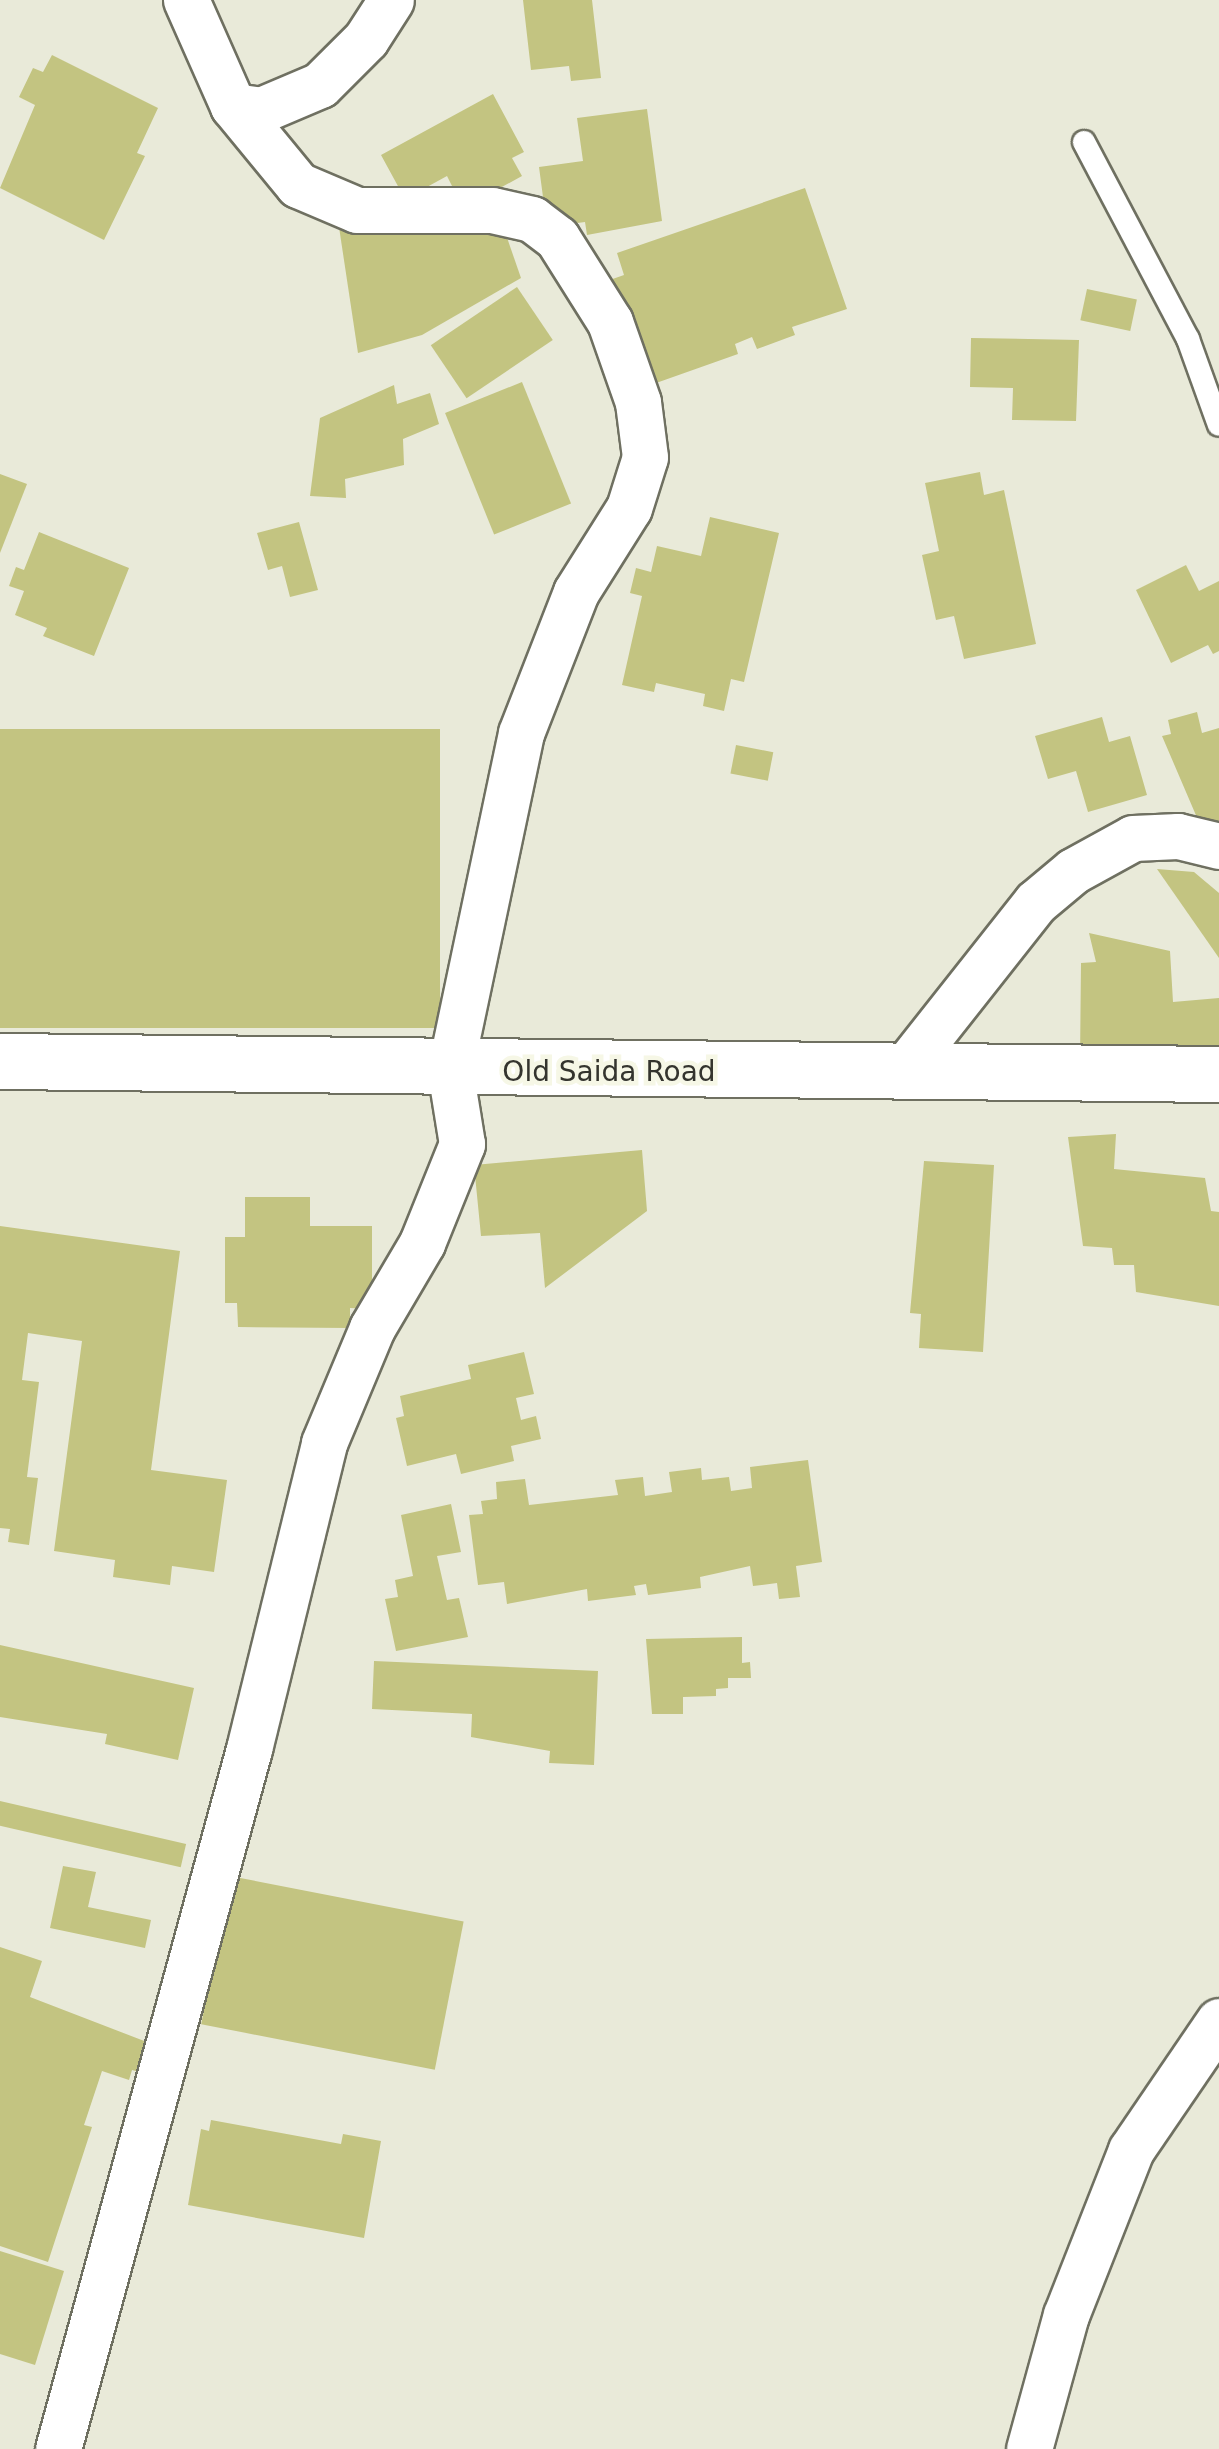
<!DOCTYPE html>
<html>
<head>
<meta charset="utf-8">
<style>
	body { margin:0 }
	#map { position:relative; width:1219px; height:2449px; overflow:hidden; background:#e9ead9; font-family:"DejaVu Sans",sans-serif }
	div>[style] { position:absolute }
	.building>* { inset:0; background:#c3c481; transform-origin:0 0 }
	.roads { filter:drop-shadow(2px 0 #6f7061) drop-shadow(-2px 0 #6f7061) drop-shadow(0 2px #6f7061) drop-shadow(0 -2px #6f7061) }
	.lane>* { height:22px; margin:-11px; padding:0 11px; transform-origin:11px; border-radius:11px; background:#fff }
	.street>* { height:45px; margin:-22.5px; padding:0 22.5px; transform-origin:22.5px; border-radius:22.5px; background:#fff }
	.highway>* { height:55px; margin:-27.5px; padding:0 27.5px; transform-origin:27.5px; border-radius:27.5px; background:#fff }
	span { translate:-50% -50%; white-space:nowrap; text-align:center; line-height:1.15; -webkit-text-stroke:9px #f6f7e6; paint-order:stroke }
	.street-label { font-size:28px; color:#34342e }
</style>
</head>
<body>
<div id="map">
	<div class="building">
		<i style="clip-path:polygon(523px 0,592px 0,601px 78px,571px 81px,569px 66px,531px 70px)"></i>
		<i style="clip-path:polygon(52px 55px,158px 108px,137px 153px,145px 156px,104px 240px,0 188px,35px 105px,19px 97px,33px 68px,43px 72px)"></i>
		<i style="clip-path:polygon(493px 94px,524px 152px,512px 158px,522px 176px,478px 200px,457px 196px,447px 176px,405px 199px,381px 155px)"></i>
		<i style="clip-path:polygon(647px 109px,662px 221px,587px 235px,585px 222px,547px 227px,539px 167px,583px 161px,577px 118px)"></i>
		<i style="clip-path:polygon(805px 188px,847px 309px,792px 327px,795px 335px,757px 349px,752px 337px,735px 344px,738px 354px,642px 388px,604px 282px,624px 275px,617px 253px)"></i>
		<i style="clip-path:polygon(339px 227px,504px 229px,521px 278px,422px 335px,358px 353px)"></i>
		<i style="left:517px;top:287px;width:64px;height:104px;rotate:56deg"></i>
		<i style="left:1087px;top:289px;width:51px;height:32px;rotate:12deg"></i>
		<i style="clip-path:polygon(971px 338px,1079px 340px,1076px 421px,1012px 420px,1013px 388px,970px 387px)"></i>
		<i style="left:522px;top:382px;width:131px;height:83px;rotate:68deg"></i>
		<i style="clip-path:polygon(394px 385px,397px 404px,430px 393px,439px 424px,403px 439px,404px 465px,345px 479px,346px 498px,310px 496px,320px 418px)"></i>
		<i style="clip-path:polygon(980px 472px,984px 495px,1004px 490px,1036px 644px,964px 659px,954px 616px,936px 620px,922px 555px,939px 551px,925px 483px)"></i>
		<i style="clip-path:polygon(0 474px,27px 484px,0 553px)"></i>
		<i style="clip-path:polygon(710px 517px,779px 533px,744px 682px,731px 679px,724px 711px,703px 706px,705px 694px,656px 683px,654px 692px,622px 685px,642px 596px,630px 593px,636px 568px,651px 572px,657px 546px,701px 556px)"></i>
		<i style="clip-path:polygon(299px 522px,318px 590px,290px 597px,282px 566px,268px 570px,257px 533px)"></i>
		<i style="clip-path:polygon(39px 532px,129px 568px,94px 656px,43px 636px,47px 628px,15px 615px,24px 591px,9px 586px,16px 567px,24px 570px)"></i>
		<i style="clip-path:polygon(1186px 565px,1199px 591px,1219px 581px,1219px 651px,1213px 654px,1208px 645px,1171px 663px,1136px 590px)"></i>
		<i style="clip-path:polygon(1197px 712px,1202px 733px,1219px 728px,1219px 830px,1204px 834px,1162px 736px,1171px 734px,1168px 720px)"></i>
		<i style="clip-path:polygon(1102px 717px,1109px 742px,1130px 736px,1147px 795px,1088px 812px,1076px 771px,1048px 779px,1035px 736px)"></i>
		<i style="left:0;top:729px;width:440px;height:299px"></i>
		<i style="left:736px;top:745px;width:38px;height:29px;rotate:11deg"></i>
		<i style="clip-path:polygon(1157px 869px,1194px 872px,1219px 893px,1219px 958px)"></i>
		<i style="clip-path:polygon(1089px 933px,1170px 951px,1173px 1002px,1219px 998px,1219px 1056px,1080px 1060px,1081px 963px,1096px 962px)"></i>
		<i style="clip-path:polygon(1116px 1134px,1114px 1169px,1205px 1178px,1211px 1211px,1219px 1212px,1219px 1306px,1136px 1292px,1134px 1265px,1114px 1265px,1112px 1248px,1083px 1246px,1068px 1137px)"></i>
		<i style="clip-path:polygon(642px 1150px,647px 1211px,545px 1288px,540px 1233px,481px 1236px,474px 1165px)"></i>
		<i style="clip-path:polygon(924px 1161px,994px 1165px,983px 1352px,919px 1348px,921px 1314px,910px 1313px)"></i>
		<i style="clip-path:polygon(245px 1197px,310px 1197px,310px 1226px,372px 1226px,372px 1309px,350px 1308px,350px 1328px,238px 1327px,237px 1303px,225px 1303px,225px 1237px,245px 1237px)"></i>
		<i style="clip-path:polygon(0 1226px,180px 1251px,151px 1470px,227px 1480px,214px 1572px,172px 1566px,170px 1585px,113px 1577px,115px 1560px,54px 1551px,82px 1341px,28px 1333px,22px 1380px,39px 1382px,27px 1477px,38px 1478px,29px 1545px,8px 1542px,10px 1529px,0 1528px)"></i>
		<i style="clip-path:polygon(524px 1352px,534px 1394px,516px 1398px,521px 1420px,536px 1416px,541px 1439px,511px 1446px,514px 1461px,461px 1474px,456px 1454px,407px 1466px,396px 1418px,404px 1416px,400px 1396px,471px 1379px,468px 1365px)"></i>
		<i style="clip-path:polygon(808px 1460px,822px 1562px,796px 1566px,800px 1597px,779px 1599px,777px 1583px,753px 1586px,750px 1566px,700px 1577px,701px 1588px,648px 1595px,646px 1584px,634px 1586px,636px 1595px,588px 1601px,587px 1589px,507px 1604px,504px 1582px,478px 1585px,469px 1515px,483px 1514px,481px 1501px,497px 1499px,496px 1482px,525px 1479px,529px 1505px,618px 1495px,615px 1480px,643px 1477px,645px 1496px,672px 1492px,669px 1472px,701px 1468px,702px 1480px,729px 1477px,731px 1491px,752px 1488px,750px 1467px)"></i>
		<i style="clip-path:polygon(451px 1504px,461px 1552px,437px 1556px,447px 1600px,459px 1598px,468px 1637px,396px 1651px,385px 1599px,398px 1597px,395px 1580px,413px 1576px,401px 1515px)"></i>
		<i style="clip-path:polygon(742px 1637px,742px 1663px,750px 1662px,751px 1678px,728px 1678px,728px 1688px,716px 1689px,716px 1696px,683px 1697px,683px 1714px,652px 1714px,646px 1639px)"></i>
		<i style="clip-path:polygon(0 1645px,194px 1688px,178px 1760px,105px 1744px,107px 1734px,0 1717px)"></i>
		<i style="clip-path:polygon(374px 1661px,598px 1671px,594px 1765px,549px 1763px,550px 1751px,471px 1737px,472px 1714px,372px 1709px)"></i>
		<i style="left:0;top:1801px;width:191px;height:24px;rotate:13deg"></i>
		<i style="clip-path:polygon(63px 1866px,96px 1872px,88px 1907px,151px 1920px,145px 1948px,50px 1928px)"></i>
		<i style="left:230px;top:1876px;width:238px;height:151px;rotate:11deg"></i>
		<i style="clip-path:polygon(0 1947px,42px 1961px,30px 1997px,152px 2044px,143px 2073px,132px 2070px,129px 2080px,102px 2071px,84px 2125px,92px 2127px,48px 2262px,0 2246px)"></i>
		<i style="clip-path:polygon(211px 2120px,341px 2144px,343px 2134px,381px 2141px,364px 2238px,188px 2205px,201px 2129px,209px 2131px)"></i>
		<i style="clip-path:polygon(0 2251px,64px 2271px,35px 2365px,0 2354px)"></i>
	</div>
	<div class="roads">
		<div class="lane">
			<i style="left:1084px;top:142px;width:223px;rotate:62.2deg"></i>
			<i style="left:1188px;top:339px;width:91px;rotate:70.2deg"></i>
		</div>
		<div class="street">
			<i style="left:233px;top:106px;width:28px;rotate:8deg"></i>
			<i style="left:261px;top:110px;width:64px;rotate:-23deg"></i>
			<i style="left:320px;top:85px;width:65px;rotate:-45deg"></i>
			<i style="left:366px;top:39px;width:46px;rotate:-57.3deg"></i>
			<i style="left:900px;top:1074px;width:219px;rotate:-51.7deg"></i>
			<i style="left:1036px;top:902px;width:48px;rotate:-40deg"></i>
			<i style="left:1073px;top:871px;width:68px;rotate:-28.8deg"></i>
			<i style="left:1133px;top:838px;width:45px;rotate:-2.5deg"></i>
			<i style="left:1178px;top:836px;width:42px;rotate:13.7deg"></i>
			<i style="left:58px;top:2449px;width:726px;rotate:-74.74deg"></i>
			<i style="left:249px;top:1749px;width:315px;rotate:-76.2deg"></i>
			<i style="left:324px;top:1443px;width:125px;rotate:-67.3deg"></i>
			<i style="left:372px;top:1328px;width:99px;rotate:-59.5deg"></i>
			<i style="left:422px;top:1243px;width:107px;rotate:-68deg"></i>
			<i style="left:462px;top:1144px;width:75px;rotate:-99.2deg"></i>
			<i style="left:450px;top:1070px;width:344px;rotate:-78.1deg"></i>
			<i style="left:521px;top:733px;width:151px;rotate:-68.7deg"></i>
			<i style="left:576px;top:592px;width:99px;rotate:-57.8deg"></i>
			<i style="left:629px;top:508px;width:53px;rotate:-72.6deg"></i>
			<i style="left:645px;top:457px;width:55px;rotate:-97.3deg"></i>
			<i style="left:638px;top:402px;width:85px;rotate:-109.3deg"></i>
			<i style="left:610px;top:322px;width:99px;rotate:-122.2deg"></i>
			<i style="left:557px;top:238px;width:31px;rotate:-143deg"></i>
			<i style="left:532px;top:219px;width:41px;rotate:-167.3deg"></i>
			<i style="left:492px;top:210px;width:135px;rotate:180deg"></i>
			<i style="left:357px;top:210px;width:64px;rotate:-157deg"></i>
			<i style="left:298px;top:185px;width:102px;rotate:-129.4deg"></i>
			<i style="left:233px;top:106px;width:116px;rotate:-113.9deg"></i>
			<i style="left:1029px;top:2449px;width:139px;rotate:-74.6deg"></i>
			<i style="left:1066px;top:2315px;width:177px;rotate:-68.5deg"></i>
			<i style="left:1131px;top:2150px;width:156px;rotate:-55.7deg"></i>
		</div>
		<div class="highway">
			<i style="left:0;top:1061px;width:1219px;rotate:0.61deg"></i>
		</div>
	</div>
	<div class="street-label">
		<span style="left:609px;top:1072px">Old Saida Road</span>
	</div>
</div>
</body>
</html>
